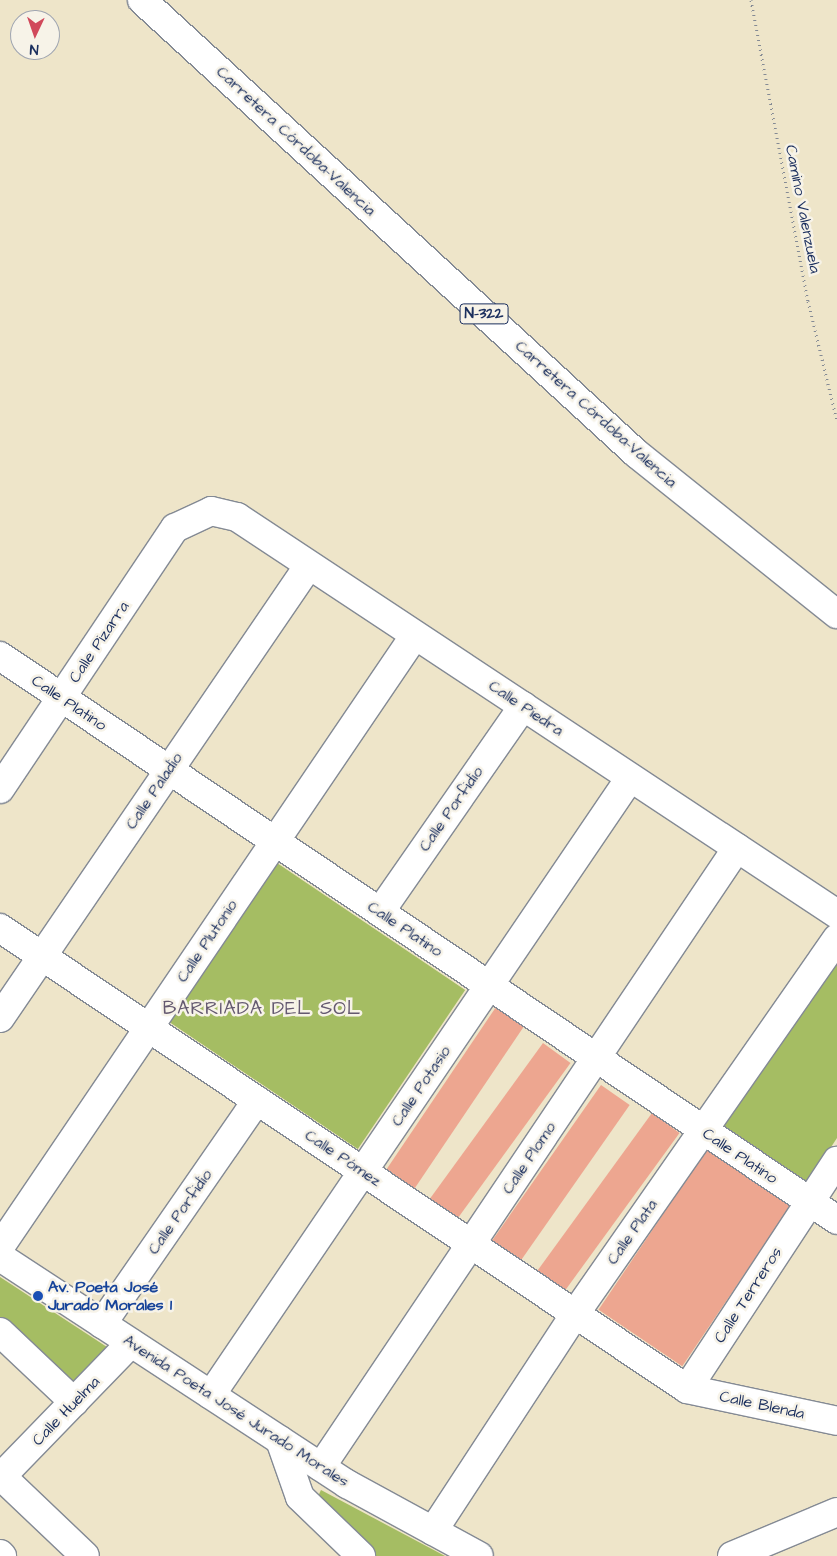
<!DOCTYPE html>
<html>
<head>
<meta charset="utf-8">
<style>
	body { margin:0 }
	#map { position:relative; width:837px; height:1556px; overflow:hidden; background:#eee5c9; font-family:"Architects Daughter",sans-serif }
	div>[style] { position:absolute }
	.green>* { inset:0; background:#a5bd63; transform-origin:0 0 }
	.building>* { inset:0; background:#eda690; transform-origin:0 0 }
	.path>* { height:3px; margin-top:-1.5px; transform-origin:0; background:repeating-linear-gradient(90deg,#848a94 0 1px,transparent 0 5px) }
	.roads { filter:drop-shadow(1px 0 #848a94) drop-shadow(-1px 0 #848a94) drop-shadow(0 1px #848a94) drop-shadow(0 -1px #848a94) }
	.minor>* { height:28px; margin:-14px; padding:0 14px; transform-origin:14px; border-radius:14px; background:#fff }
	.major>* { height:28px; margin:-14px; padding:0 14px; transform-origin:14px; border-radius:14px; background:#fff }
	.highway>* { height:28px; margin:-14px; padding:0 14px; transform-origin:14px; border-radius:14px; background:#fff }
	.dots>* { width:14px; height:14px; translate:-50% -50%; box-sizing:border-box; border:2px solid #f7f3e8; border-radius:50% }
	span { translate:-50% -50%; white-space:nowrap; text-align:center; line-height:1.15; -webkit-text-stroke:5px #f7f3e8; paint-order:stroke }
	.shield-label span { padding:1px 4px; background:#f7f3e8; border:1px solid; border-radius:4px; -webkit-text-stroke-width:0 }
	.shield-label { font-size:15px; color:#1b2f5e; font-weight:700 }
	.street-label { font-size:16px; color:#1b2f5e }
	.transit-label { font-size:16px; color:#164399; font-weight:700 }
	.left { translate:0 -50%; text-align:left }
	.quarter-label { font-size:19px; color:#645970; letter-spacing:1px }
	.north { position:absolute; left:10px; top:10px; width:50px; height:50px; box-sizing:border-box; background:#f7f3e8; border:1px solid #9fa5b1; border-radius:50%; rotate:183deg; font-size:14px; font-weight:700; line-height:20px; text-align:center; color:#1b2f5e }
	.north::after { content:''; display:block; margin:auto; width:18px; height:22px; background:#d1495b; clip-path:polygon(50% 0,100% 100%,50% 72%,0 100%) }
</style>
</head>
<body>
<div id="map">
	<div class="green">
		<i style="left:277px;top:863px;width:227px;height:192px;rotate:34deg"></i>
		<i style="clip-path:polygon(837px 955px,837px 1138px,806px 1185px,719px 1126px)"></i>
		<i style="clip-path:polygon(0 1277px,110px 1349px,80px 1396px,0 1320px)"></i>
		<i style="clip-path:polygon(321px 1490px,445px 1556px,365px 1556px,312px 1509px)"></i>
	</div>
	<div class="building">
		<i style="left:496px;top:1007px;width:34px;height:196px;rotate:34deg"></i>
		<i style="left:543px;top:1043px;width:34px;height:194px;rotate:36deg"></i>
		<i style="left:601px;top:1085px;width:35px;height:190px;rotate:35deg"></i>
		<i style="left:652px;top:1113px;width:34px;height:195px;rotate:36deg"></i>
		<i style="left:707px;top:1149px;width:101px;height:194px;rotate:34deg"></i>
	</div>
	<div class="path">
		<i style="left:751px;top:0;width:306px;rotate:79.3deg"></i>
		<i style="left:808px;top:301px;width:123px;rotate:76.4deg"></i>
	</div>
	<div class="roads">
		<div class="minor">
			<i style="left:0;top:656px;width:1009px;rotate:33.97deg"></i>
			<i style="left:0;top:789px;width:314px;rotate:-56.2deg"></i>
			<i style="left:175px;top:528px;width:40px;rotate:-25deg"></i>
			<i style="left:211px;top:511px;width:27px;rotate:13deg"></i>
			<i style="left:237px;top:517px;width:719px;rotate:33.49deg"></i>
			<i style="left:380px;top:912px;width:251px;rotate:-55.2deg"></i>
			<i style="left:0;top:928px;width:827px;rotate:33.86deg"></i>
			<i style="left:687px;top:1389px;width:153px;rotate:12deg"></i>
			<i style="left:0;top:1018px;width:548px;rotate:-55.7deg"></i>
			<i style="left:0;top:1247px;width:739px;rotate:-55.86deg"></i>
			<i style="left:102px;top:1324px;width:272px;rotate:-55.3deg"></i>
			<i style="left:0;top:1332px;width:102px;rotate:43.4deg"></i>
			<i style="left:687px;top:1389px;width:273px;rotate:-56.7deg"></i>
			<i style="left:211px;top:1395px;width:746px;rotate:-55.82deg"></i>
			<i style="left:280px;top:1440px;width:60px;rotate:70.7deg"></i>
			<i style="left:300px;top:1497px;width:85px;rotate:44deg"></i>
			<i style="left:321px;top:1467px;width:746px;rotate:-56.1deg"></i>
			<i style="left:0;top:1475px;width:117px;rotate:43.6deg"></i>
			<i style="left:0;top:1478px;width:188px;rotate:-45.9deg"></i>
			<i style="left:433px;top:1531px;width:259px;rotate:-56.8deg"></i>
			<i style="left:575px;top:1314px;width:458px;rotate:-55.1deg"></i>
			<i style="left:732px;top:1556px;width:114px;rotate:-22.7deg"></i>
		</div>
		<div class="major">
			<i style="left:0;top:1257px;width:415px;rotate:33.2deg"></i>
			<i style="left:347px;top:1484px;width:150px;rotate:28.6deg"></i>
			<i style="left:0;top:1554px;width:3px;rotate:45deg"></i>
		</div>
		<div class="highway">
			<i style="left:142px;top:0;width:672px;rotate:42.53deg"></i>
			<i style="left:637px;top:454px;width:256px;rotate:38.7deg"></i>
		</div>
	</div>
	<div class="dots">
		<i style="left:38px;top:1296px;background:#1a4fb4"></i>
	</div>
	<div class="shield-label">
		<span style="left:484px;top:314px">N-322</span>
	</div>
	<div class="street-label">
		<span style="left:296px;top:141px;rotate:43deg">Carretera Córdoba-Valencia</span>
		<span style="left:803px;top:209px;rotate:79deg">Camino Valenzuela</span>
		<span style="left:596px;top:414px;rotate:42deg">Carretera Córdoba-Valencia</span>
		<span style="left:99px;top:642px;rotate:-56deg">Calle Pizarra</span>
		<span style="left:69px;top:703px;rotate:34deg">Calle Platino</span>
		<span style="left:526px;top:708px;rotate:34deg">Calle Piedra</span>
		<span style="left:154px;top:791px;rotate:-56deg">Calle Paladio</span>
		<span style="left:451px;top:809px;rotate:-55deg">Calle Porfidio</span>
		<span style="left:405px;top:929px;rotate:34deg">Calle Platino</span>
		<span style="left:207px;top:941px;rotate:-56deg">Calle Plutonio</span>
		<span style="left:421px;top:1086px;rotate:-56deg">Calle Potasio</span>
		<span style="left:740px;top:1156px;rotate:34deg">Calle Platino</span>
		<span style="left:343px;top:1158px;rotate:34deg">Calle Pómez</span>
		<span style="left:529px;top:1158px;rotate:-56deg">Calle Plomo</span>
		<span style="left:180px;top:1212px;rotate:-55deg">Calle Porfidio</span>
		<span style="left:632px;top:1232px;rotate:-55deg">Calle Plata</span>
		<span style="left:748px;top:1295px;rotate:-57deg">Calle Terreros</span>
		<span style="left:762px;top:1405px;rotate:12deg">Calle Blenda</span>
		<span style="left:66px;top:1411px;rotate:-46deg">Calle Huelma</span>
		<span style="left:236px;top:1411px;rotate:33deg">Avenida Poeta José Jurado Morales</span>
	</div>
	<div class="transit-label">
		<span class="left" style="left:48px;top:1296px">Av. Poeta José<br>Jurado Morales 1</span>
	</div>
	<div class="quarter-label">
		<span style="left:262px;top:1009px">BARRIADA DEL SOL</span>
	</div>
	<div class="north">N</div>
</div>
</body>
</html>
